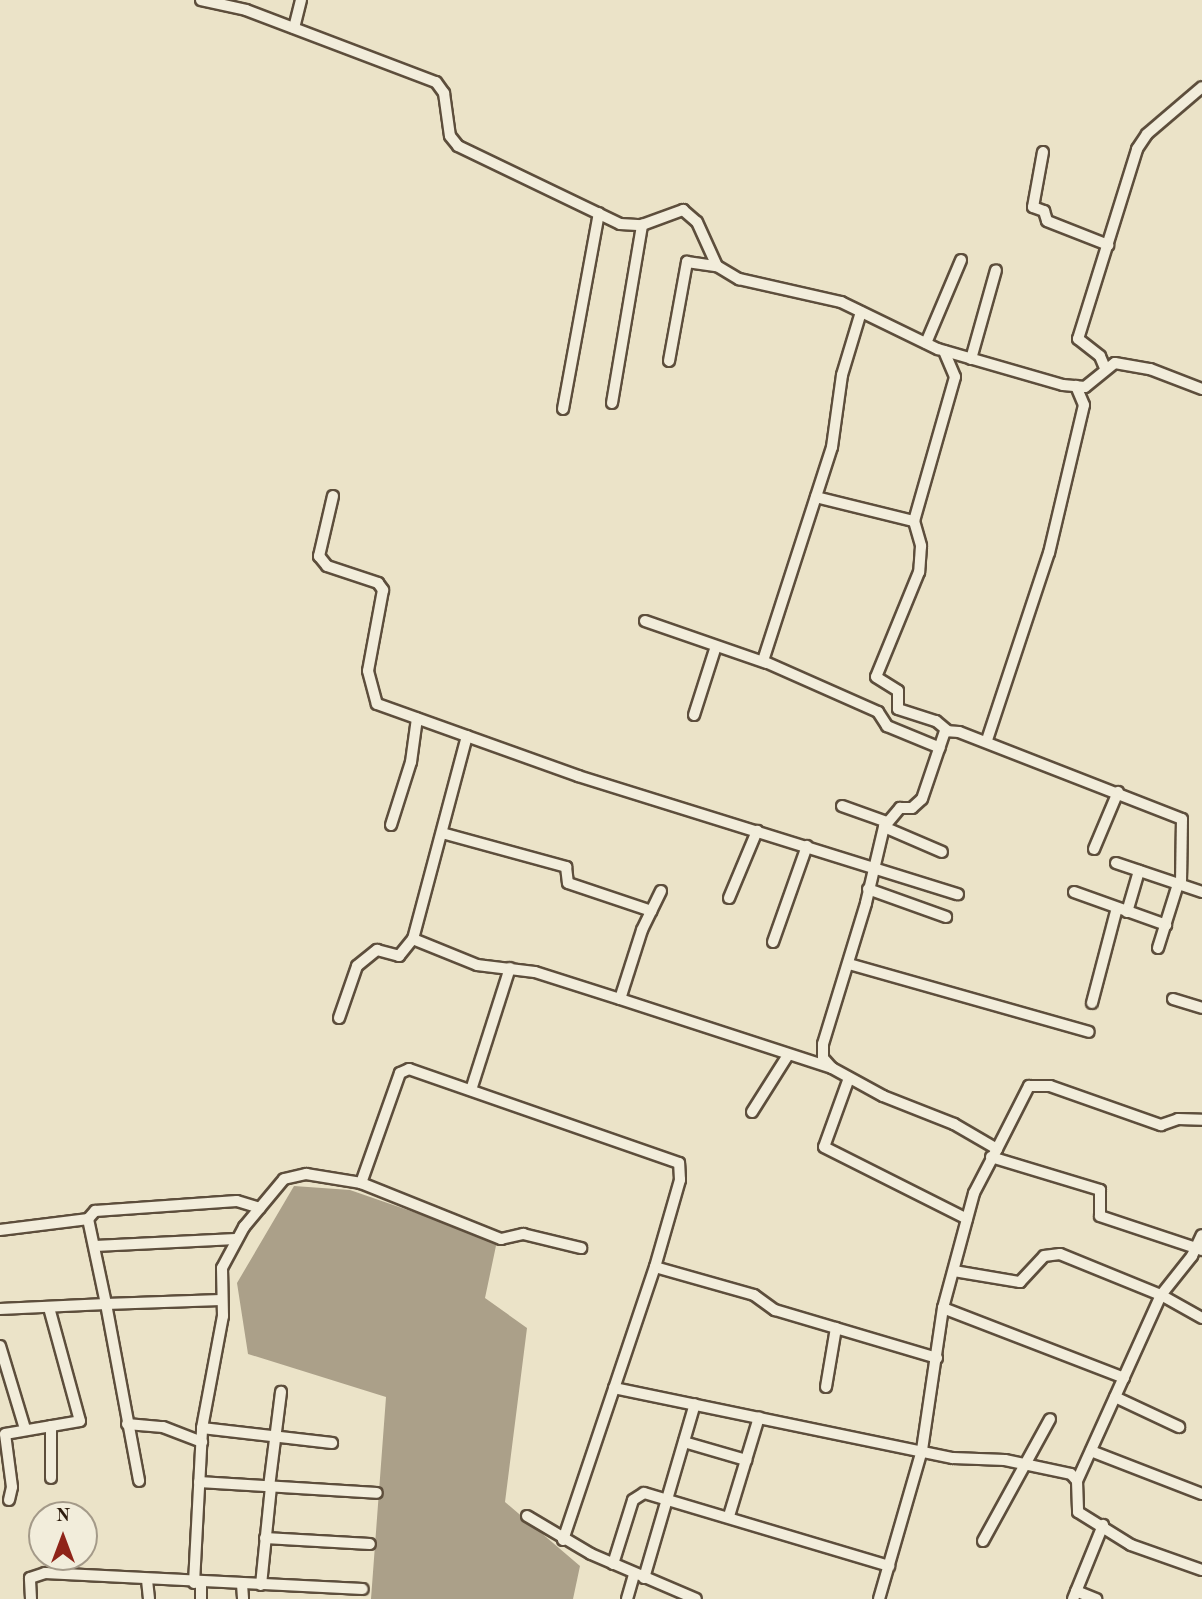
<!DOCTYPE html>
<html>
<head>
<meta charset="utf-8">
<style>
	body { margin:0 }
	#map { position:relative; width:1202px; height:1599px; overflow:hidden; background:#ebe3c8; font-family:"Old Standard TT",serif }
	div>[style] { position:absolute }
	.water>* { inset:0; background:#aba089 }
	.roads { filter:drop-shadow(2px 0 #5d4e3c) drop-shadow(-2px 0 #5d4e3c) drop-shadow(0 2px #5d4e3c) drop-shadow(0 -2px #5d4e3c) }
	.minor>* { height:10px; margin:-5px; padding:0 5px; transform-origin:5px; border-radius:5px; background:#f2eddb }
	span { translate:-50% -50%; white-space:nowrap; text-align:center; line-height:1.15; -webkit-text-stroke:5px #f2eddb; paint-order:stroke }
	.north { position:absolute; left:28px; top:1501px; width:70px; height:70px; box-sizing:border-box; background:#f2eddb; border:2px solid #a49a89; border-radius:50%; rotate:0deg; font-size:19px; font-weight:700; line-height:28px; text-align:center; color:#2e1d0e }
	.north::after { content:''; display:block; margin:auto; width:24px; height:32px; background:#8f2418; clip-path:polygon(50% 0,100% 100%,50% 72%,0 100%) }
</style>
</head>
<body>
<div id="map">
	<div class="water">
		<i style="clip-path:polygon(294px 1186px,350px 1190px,497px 1241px,485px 1298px,527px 1328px,505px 1502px,580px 1566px,573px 1599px,371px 1599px,386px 1397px,248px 1354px,237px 1283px)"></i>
	</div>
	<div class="roads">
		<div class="minor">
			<i style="left:201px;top:0;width:46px;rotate:12.5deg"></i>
			<i style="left:246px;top:10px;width:203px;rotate:20.8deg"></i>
			<i style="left:436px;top:82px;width:14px;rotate:54deg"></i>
			<i style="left:444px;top:93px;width:43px;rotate:82.1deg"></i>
			<i style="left:450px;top:136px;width:13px;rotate:51deg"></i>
			<i style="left:458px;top:146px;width:180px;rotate:25.7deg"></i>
			<i style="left:620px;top:224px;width:22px;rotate:3deg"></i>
			<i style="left:642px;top:225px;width:44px;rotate:-20.1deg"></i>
			<i style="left:683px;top:210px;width:18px;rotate:41deg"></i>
			<i style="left:697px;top:222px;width:48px;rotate:65.6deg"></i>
			<i style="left:717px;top:266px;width:26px;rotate:31deg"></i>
			<i style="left:739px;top:279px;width:105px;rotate:12.7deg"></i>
			<i style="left:841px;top:302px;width:108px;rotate:25.9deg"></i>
			<i style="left:938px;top:349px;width:130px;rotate:16.1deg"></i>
			<i style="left:1063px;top:385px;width:22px;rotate:5deg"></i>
			<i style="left:1085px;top:387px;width:38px;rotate:-39deg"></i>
			<i style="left:1115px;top:363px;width:36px;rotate:10deg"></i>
			<i style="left:1150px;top:369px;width:56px;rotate:21deg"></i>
			<i style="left:294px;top:28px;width:29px;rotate:-76deg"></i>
			<i style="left:1043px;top:152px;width:56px;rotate:100.3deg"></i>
			<i style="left:1033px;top:207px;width:12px;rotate:20deg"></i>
			<i style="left:1044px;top:211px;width:10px;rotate:73deg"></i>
			<i style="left:1047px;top:221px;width:66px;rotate:21.5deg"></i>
			<i style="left:861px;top:312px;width:66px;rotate:106.8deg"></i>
			<i style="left:842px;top:375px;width:73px;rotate:97.9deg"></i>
			<i style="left:832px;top:447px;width:225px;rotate:107.9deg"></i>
			<i style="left:763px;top:661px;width:126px;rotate:23.9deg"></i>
			<i style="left:878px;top:712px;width:17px;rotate:57deg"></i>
			<i style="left:887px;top:726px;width:57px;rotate:22.5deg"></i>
			<i style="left:926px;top:343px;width:90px;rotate:-67.1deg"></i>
			<i style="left:944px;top:351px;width:28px;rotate:67deg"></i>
			<i style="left:955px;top:377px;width:150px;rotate:105.9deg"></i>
			<i style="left:914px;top:521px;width:26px;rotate:74deg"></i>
			<i style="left:921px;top:546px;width:26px;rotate:94deg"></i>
			<i style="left:919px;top:572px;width:113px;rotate:112.3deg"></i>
			<i style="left:876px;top:677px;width:26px;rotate:32deg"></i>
			<i style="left:898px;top:691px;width:18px;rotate:90deg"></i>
			<i style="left:898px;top:709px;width:40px;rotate:18deg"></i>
			<i style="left:936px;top:721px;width:16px;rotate:40deg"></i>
			<i style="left:971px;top:359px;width:92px;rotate:-74.3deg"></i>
			<i style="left:669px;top:361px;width:101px;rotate:-79.7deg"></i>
			<i style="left:687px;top:262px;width:30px;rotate:8deg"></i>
			<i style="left:1105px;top:368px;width:13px;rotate:-113deg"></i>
			<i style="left:1100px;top:356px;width:28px;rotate:-142deg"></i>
			<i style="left:1078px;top:339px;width:199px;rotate:-72.7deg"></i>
			<i style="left:1137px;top:149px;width:18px;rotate:-56deg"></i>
			<i style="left:1147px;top:134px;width:72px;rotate:-40.5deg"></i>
			<i style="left:612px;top:403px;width:181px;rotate:-80.4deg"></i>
			<i style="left:563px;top:409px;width:199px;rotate:-79.6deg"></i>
			<i style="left:333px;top:496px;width:62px;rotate:103.1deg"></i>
			<i style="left:319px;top:556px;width:13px;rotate:51deg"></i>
			<i style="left:327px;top:566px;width:54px;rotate:18.4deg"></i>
			<i style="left:378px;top:583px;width:9px;rotate:54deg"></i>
			<i style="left:383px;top:590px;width:82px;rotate:100.5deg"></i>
			<i style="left:368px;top:671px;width:34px;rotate:75deg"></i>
			<i style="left:377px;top:704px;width:214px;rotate:19.7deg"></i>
			<i style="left:578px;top:776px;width:398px;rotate:17.3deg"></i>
			<i style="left:816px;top:497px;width:101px;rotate:13.8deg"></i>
			<i style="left:645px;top:621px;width:128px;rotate:19.1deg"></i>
			<i style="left:694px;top:715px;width:72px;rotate:-72.3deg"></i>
			<i style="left:467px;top:736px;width:210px;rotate:104.9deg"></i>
			<i style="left:413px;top:939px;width:69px;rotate:22.1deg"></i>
			<i style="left:477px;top:965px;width:58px;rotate:6.9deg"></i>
			<i style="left:535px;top:972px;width:89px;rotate:17.6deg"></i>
			<i style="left:987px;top:740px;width:197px;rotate:-71.7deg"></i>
			<i style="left:1049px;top:553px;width:152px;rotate:-76.7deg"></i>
			<i style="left:1084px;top:405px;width:21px;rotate:-113deg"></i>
			<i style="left:842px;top:806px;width:48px;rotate:19.6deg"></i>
			<i style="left:391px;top:825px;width:66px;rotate:-72.4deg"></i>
			<i style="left:411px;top:762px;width:44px;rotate:-82.2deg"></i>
			<i style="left:884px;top:827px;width:63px;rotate:23.3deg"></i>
			<i style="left:442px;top:833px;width:129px;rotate:15.3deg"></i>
			<i style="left:566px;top:867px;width:16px;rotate:83deg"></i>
			<i style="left:568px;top:883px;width:88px;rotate:18.6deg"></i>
			<i style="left:1094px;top:849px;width:62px;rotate:-67.2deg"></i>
			<i style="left:1116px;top:863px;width:91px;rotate:18.6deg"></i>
			<i style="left:868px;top:889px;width:83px;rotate:19.7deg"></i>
			<i style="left:661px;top:891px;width:43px;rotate:116deg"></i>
			<i style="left:642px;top:930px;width:72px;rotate:107.7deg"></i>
			<i style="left:620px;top:999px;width:223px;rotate:18deg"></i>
			<i style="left:1074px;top:892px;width:98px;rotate:19.7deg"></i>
			<i style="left:729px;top:898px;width:73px;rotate:-67.3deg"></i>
			<i style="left:1127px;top:912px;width:43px;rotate:-73.7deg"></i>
			<i style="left:773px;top:942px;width:102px;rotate:-70.5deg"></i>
			<i style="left:1158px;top:948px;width:67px;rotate:-72.6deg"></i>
			<i style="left:849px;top:964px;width:249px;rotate:15.8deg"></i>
			<i style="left:1173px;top:999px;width:30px;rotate:17deg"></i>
			<i style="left:1092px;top:1003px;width:98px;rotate:-75.3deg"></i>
			<i style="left:339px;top:1018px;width:55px;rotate:-70.9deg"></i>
			<i style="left:357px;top:966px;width:26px;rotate:-39deg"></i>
			<i style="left:377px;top:950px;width:23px;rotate:15deg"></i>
			<i style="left:399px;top:956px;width:22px;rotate:-51deg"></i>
			<i style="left:849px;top:1078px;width:73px;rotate:109.9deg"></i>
			<i style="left:824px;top:1147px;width:160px;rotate:26.7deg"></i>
			<i style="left:471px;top:1090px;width:128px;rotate:-72.3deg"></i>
			<i style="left:752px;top:1112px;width:67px;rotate:-57.7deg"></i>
			<i style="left:997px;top:1149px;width:71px;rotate:-63.1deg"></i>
			<i style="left:1029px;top:1086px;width:21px"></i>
			<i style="left:1050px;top:1086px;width:118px;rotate:19.4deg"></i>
			<i style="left:1161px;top:1125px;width:18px;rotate:-19deg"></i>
			<i style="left:1178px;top:1119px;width:24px;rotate:2deg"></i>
			<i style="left:991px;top:1157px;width:114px;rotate:16.8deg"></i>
			<i style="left:1100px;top:1190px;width:26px;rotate:90deg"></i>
			<i style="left:1100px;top:1216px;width:108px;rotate:18.4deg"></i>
			<i style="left:88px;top:1219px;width:11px;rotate:-49deg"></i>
			<i style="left:95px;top:1211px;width:142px;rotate:-4deg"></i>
			<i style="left:237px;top:1201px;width:24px;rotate:17deg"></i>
			<i style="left:0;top:1230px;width:89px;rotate:-7.1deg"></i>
			<i style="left:88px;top:1219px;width:87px;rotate:78deg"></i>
			<i style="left:106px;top:1304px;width:115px;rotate:-2deg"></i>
			<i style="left:95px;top:1246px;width:141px;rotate:-2.8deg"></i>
			<i style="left:655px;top:1267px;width:103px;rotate:15.8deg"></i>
			<i style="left:754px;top:1295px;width:26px;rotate:36deg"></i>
			<i style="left:775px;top:1310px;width:169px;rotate:16.5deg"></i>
			<i style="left:954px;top:1271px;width:67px;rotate:9.5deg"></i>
			<i style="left:1020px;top:1282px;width:35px;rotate:-47deg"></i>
			<i style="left:1044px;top:1256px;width:16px;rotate:-7deg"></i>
			<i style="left:1060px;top:1254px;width:109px;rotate:22.1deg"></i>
			<i style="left:1161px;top:1295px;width:47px;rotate:29.3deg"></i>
			<i style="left:943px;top:1308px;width:194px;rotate:21.1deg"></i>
			<i style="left:0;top:1309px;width:106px;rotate:-2.7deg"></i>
			<i style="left:106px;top:1304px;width:180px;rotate:79.4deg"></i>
			<i style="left:0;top:1346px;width:87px;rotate:73.2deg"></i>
			<i style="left:826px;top:1387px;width:60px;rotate:-80.4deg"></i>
			<i style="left:614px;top:1388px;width:346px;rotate:11.7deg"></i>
			<i style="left:953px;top:1458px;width:52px;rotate:2.2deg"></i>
			<i style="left:1005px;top:1460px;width:67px;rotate:12deg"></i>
			<i style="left:1071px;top:1474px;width:9px;rotate:49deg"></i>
			<i style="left:1077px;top:1481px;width:31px;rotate:88deg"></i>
			<i style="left:1078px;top:1512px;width:62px;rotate:31.9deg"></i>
			<i style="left:1131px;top:1545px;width:75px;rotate:19.4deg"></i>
			<i style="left:1115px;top:1397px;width:71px;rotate:25.1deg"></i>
			<i style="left:127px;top:1424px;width:36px;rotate:5deg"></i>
			<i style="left:163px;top:1427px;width:42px;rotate:21deg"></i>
			<i style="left:51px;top:1426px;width:52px;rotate:90deg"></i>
			<i style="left:202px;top:1428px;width:131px;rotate:6.6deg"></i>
			<i style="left:684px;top:1442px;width:65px;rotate:16.2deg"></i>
			<i style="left:1091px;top:1451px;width:119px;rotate:21.2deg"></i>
			<i style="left:1077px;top:1481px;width:204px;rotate:-65.7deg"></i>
			<i style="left:1161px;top:1295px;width:50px;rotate:-51.5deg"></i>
			<i style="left:1192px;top:1256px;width:23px;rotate:-65deg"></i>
			<i style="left:199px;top:1482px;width:178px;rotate:3.5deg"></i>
			<i style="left:269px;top:1487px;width:96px;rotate:-82.8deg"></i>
			<i style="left:9px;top:1500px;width:13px;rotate:-77deg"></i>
			<i style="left:12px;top:1487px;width:53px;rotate:-97.5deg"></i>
			<i style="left:5px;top:1434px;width:76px;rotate:-9.8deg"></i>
			<i style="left:80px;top:1421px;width:117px;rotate:-105.3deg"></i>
			<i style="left:527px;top:1516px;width:74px;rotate:30.7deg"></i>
			<i style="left:591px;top:1554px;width:114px;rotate:23.2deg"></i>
			<i style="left:729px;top:1516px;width:103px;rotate:-73.1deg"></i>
			<i style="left:265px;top:1538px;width:105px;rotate:3.3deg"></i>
			<i style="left:563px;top:1540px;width:288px;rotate:-71.4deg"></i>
			<i style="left:655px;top:1267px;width:91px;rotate:-74deg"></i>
			<i style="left:680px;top:1180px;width:17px;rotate:-93deg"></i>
			<i style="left:679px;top:1163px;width:286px;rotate:-160.8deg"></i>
			<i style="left:409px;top:1069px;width:10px;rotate:156deg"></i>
			<i style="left:400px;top:1073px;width:117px;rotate:109.5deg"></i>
			<i style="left:361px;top:1183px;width:151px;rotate:21.8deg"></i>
			<i style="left:501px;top:1239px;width:23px;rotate:-13deg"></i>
			<i style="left:523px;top:1234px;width:60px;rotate:13.6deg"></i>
			<i style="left:983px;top:1541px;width:139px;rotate:-61.2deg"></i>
			<i style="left:613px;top:1564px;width:67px;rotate:-72.6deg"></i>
			<i style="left:633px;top:1500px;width:13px;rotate:-32deg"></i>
			<i style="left:644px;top:1493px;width:256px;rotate:16.6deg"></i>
			<i style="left:644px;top:1578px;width:181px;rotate:-73.7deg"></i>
			<i style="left:147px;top:1580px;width:19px;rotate:84deg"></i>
			<i style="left:194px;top:1583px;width:155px;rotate:-87deg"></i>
			<i style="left:202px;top:1428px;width:114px;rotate:-79.4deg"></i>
			<i style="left:223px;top:1316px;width:48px;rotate:-91.2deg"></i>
			<i style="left:222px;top:1268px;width:47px;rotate:-61.8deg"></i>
			<i style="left:244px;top:1227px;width:62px;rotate:-50.2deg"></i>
			<i style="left:284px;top:1179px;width:23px;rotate:-13deg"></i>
			<i style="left:306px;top:1174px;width:56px;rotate:9.3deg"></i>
			<i style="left:201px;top:1583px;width:16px;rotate:90deg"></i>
			<i style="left:242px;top:1584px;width:15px;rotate:86deg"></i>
			<i style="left:261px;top:1585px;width:99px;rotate:-84.2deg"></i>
			<i style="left:1076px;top:1591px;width:22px;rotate:22deg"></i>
			<i style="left:31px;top:1599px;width:21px;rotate:-93deg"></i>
			<i style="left:30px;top:1578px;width:16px;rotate:-18deg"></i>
			<i style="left:45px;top:1573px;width:318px;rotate:2.9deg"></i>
			<i style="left:627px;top:1599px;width:26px;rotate:-74deg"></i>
			<i style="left:879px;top:1599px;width:155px;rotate:-73.9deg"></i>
			<i style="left:922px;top:1450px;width:144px;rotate:-81.6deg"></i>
			<i style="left:943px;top:1308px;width:119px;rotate:-74.9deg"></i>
			<i style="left:974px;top:1193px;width:50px;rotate:-62.4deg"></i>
			<i style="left:997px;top:1149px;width:50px;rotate:-149.8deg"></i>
			<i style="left:954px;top:1124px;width:76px;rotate:-158.5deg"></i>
			<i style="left:883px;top:1096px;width:58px;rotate:-151.2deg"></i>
			<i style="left:832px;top:1068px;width:13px;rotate:-132deg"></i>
			<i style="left:823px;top:1058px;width:14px;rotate:-90deg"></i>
			<i style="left:823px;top:1044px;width:147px;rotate:-73deg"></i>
			<i style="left:866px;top:903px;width:78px;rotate:-76.7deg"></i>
			<i style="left:884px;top:827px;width:25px;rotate:-50deg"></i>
			<i style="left:900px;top:808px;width:12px"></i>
			<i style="left:912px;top:808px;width:13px;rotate:-42deg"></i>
			<i style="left:922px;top:799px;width:72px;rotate:-71.3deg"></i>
			<i style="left:945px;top:731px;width:14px;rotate:4deg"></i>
			<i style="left:959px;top:732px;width:239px;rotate:21.3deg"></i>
			<i style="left:1182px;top:819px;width:66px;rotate:90.9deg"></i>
			<i style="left:1073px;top:1599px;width:80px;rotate:-67.9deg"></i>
		</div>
	</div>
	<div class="north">N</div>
</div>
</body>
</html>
